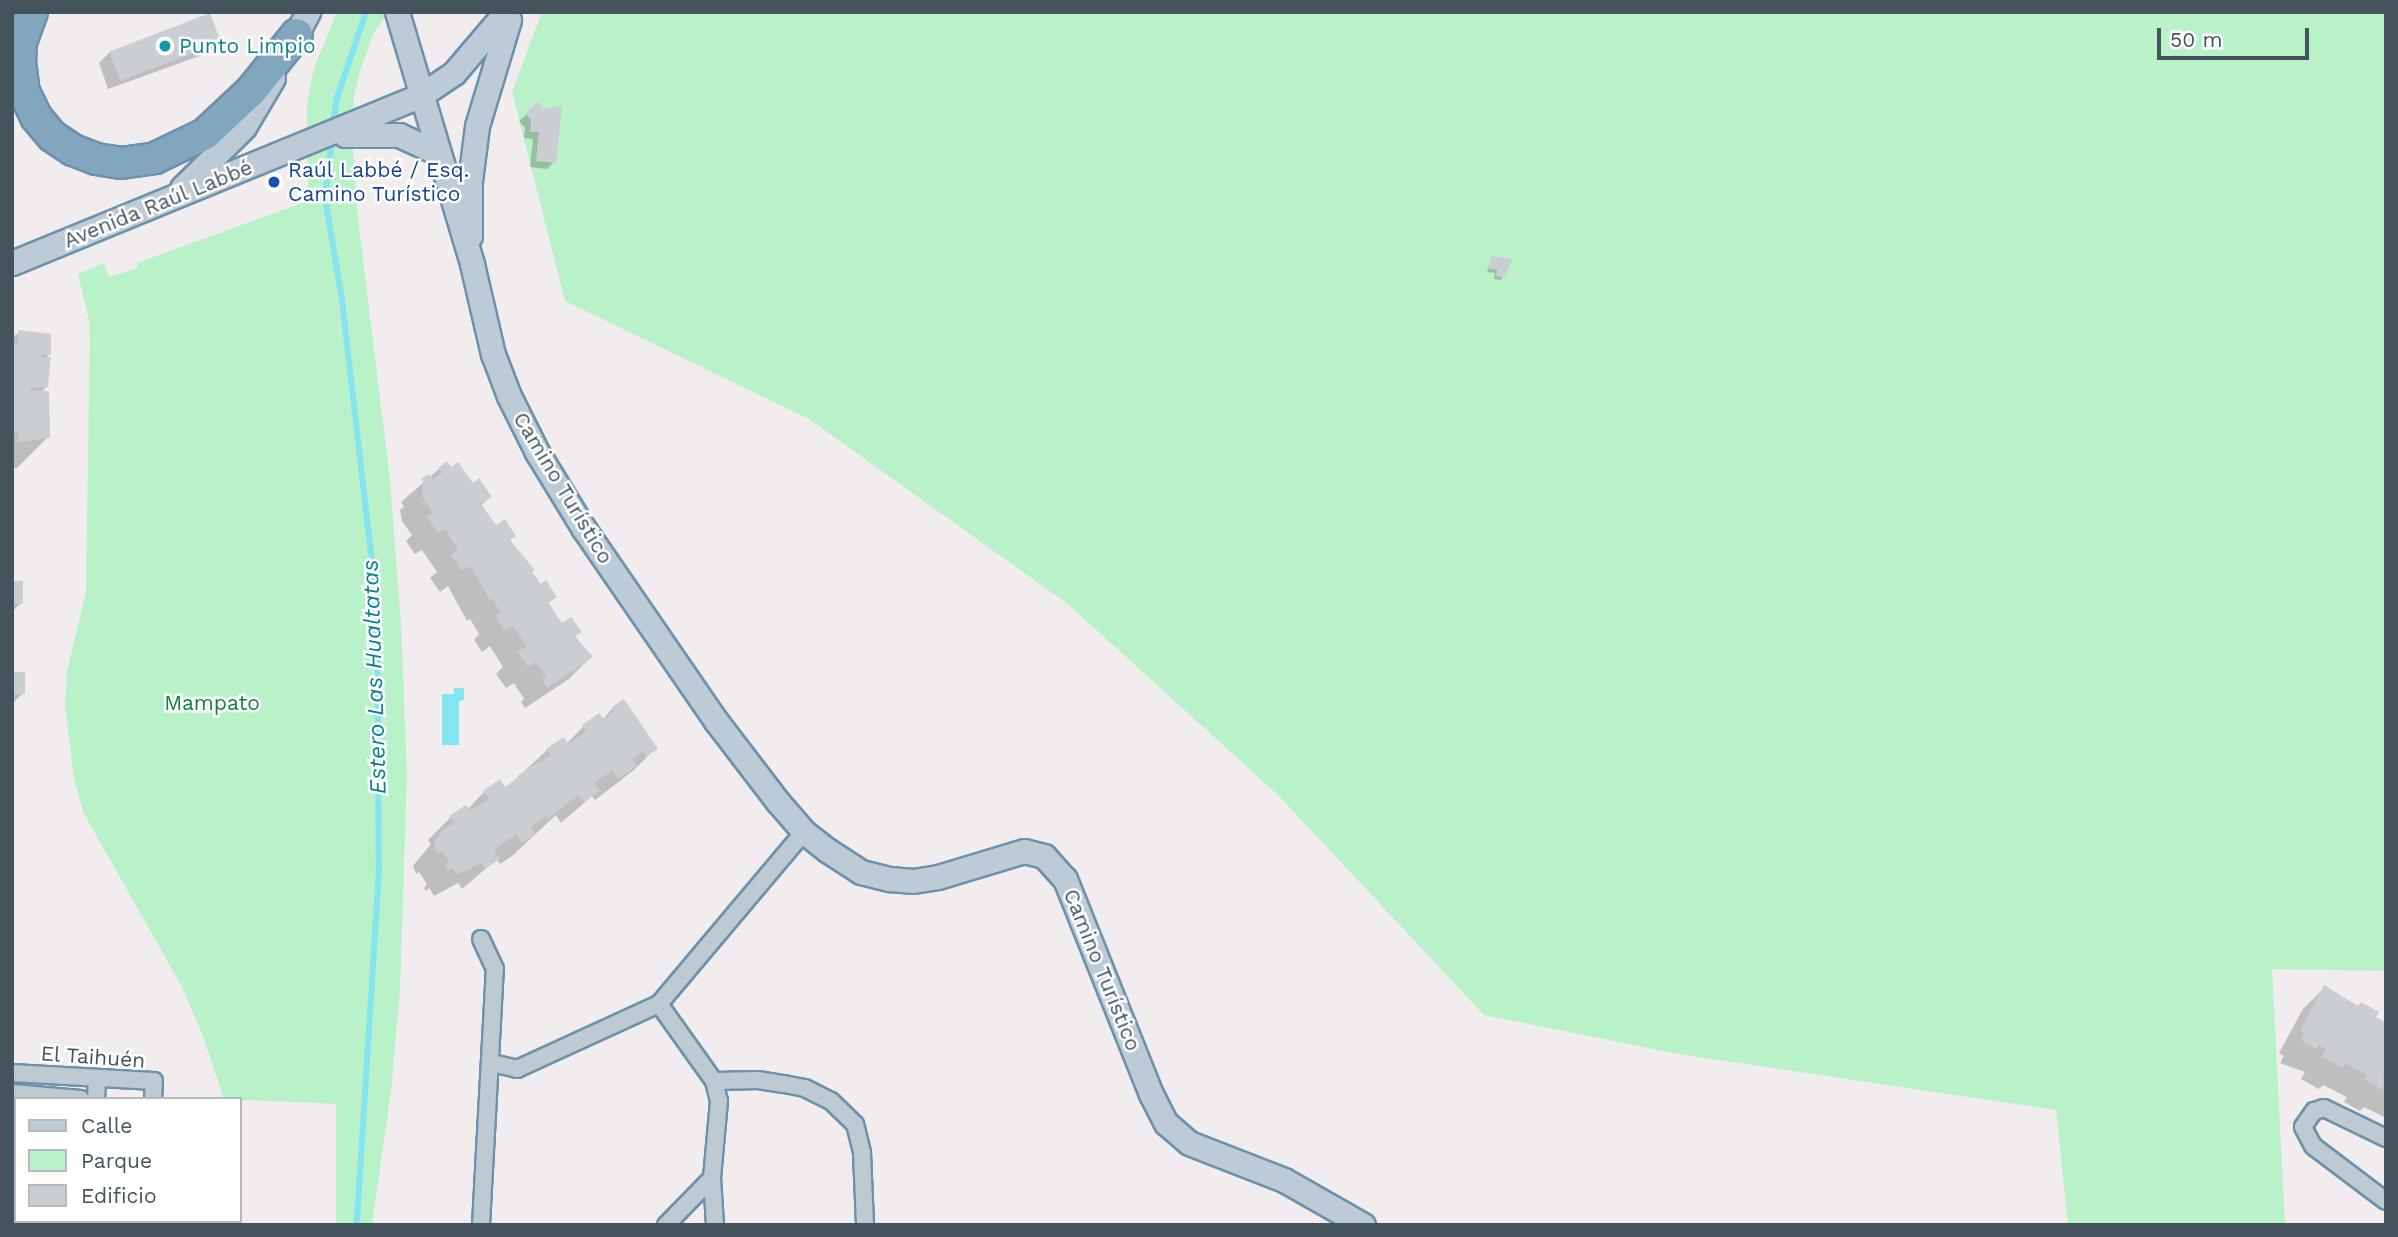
<!DOCTYPE html>
<html>
<head>
<meta charset="utf-8">
<style>
	body { margin:0 }
	#map { position:relative; width:2398px; height:1237px; overflow:hidden; background:#f1edee; font-family:"Work Sans",sans-serif }
	div>[style] { position:absolute }
	.green>* { inset:0; background:#b9f1c9 }
	.water>* { inset:0; background:#84e4f0 }
	.shadow>* { inset:0; background:#0003 }
	.stream>* { height:6px; margin:-3px; padding:0 3px; transform-origin:3px; border-radius:3px; background:#84e4f0 }
	.building>* { inset:0; background:#caced3; transform-origin:0 0 }
	.roads { filter:drop-shadow(2px 0 #6e91ab) drop-shadow(-2px 0 #6e91ab) drop-shadow(0 2px #6e91ab) drop-shadow(0 -2px #6e91ab) }
	.minor>* { height:16px; margin:-8px; padding:0 8px; transform-origin:8px; border-radius:8px; background:#bdcad1 }
	.secondary>* { height:23px; margin:-11.5px; padding:0 11.5px; transform-origin:11.5px; border-radius:11.5px; background:#bdcbd6 }
	.motorway>* { height:30px; margin:-15px; padding:0 15px; transform-origin:15px; border-radius:15px; background:#83a6bf }
	.dots>* { width:19px; height:19px; translate:-50% -50%; box-sizing:border-box; border:4px solid #fff; border-radius:50% }
	span { translate:-50% -50%; white-space:nowrap; text-align:center; line-height:1.15; -webkit-text-stroke:5px #fff; paint-order:stroke }
	.culture-label { font-size:21px; color:#0d838f }
	.left { translate:0 -50%; text-align:left }
	.transit-label { font-size:21px; color:#164399 }
	.street-label { font-size:21px; color:#45535c }
	.park-label { font-size:21px; color:#12813f }
	.water-label { font-size:23px; color:#077f8f; font-style:italic }
	.frame { position:absolute; inset:0; border:14px solid #45535c; pointer-events:none }
	.legend { position:absolute; left:14px; top:1097px; width:228px; height:126px; box-sizing:border-box; background:#fff; border:2px solid #b5babe; margin:0; padding:9px 12px; list-style:none; font-size:21px; color:#45535c }
	.legend li { display:flex; align-items:center; gap:14px; height:35px }
	.legend b { width:35px; border:2px solid #b5babe }
	.scale { position:absolute; left:2157px; top:28px; width:152px; height:32px; box-sizing:border-box; border:4px solid #45535c; border-top:0; padding-left:9px; font-size:21px; line-height:24px; white-space:nowrap; color:#45535c; -webkit-text-stroke:5px #fff; paint-order:stroke }
</style>
</head>
<body>
<div id="map">
	<div class="green">
		<i style="clip-path:polygon(337px 12px,388px 12px,374px 33px,360px 71px,354px 96px,352px 134px,357px 210px,390px 480px,401px 623px,407px 774px,400px 990px,391px 1092px,372px 1225px,336px 1225px,336px 1104px,224px 1099px,203px 1036px,181px 985px,83px 812px,74px 778px,65px 706px,67px 671px,86px 592px,90px 325px,78px 274px,104px 263px,109px 277px,138px 268px,137px 263px,308px 201px,307px 104px,314px 68px)"></i>
		<i style="clip-path:polygon(542px 12px,2386px 12px,2386px 971px,2272px 969px,2285px 1225px,2068px 1225px,2056px 1110px,1678px 1054px,1484px 1015px,1278px 795px,1069px 605px,809px 419px,565px 301px,512px 92px)"></i>
	</div>
	<div class="water">
		<i style="clip-path:polygon(454px 688px,464px 688px,464px 700px,459px 701px,459px 745px,442px 745px,442px 694px,454px 694px)"></i>
	</div>
	<div class="shadow">
		<i style="clip-path:polygon(219px 41px,208px 53px,108px 89px,99px 63px,110px 52px)"></i>
		<i style="clip-path:polygon(538px 105px,554px 162px,547px 169px,530px 167px,533px 139px,524px 138px,525px 128px,519px 121px)"></i>
		<i style="clip-path:polygon(1492px 258px,1510px 260px,1508px 270px,1501px 280px,1494px 279px,1495px 273px,1487px 272px)"></i>
		<i style="clip-path:polygon(19px 332px,50px 354px,45px 359px,47px 387px,41px 392px,48px 437px,17px 468px,12px 469px,12px 338px)"></i>
		<i style="clip-path:polygon(439px 469px,490px 496px,481px 506px,530px 572px,562px 625px,579px 632px,574px 638px,591px 657px,569px 679px,525px 708px,521px 702px,524px 699px,514px 683px,506px 688px,496px 674px,503px 667px,490px 646px,482px 652px,474px 640px,479px 634px,470px 619px,467px 621px,448px 586px,440px 592px,430px 578px,437px 572px,422px 550px,415px 554px,406px 541px,412px 535px,402px 521px,400px 510px,404px 507px,401px 502px)"></i>
		<i style="clip-path:polygon(12px 583px,21px 603px,12px 612px)"></i>
		<i style="clip-path:polygon(12px 673px,23px 693px,12px 704px)"></i>
		<i style="clip-path:polygon(613px 708px,656px 748px,634px 770px,595px 800px,592px 796px,561px 823px,556px 815px,512px 856px,500px 864px,497px 859px,462px 889px,458px 883px,434px 896px,429px 888px,426px 891px,424px 888px,427px 884px,419px 872px,416px 874px,413px 866px,431px 844px,428px 840px,450px 818px,465px 807px,467px 810px,484px 792px,505px 789px,547px 750px,566px 744px,584px 726px,602px 720px)"></i>
		<i style="clip-path:polygon(2325px 987px,2386px 1024px,2386px 1118px,2364px 1107px,2360px 1111px,2344px 1102px,2347px 1097px,2323px 1085px,2319px 1089px,2301px 1079px,2305px 1072px,2280px 1063px,2284px 1056px,2279px 1053px,2303px 1009px)"></i>
	</div>
	<div class="stream">
		<i style="left:333px;top:125px;width:27px;rotate:-82deg"></i>
		<i style="left:337px;top:98px;width:91px;rotate:-71.4deg"></i>
		<i style="left:332px;top:139px;width:58px;rotate:96.9deg"></i>
		<i style="left:325px;top:197px;width:104px;rotate:80.6deg"></i>
		<i style="left:342px;top:300px;width:309px;rotate:83.5deg"></i>
		<i style="left:377px;top:607px;width:264px;rotate:89.6deg"></i>
		<i style="left:379px;top:871px;width:355px;rotate:93.6deg"></i>
	</div>
	<div class="building">
		<i style="left:210px;top:13px;width:31px;height:108px;rotate:69deg"></i>
		<i style="clip-path:polygon(538px 102px,544px 109px,562px 106px,556px 163px,536px 161px,539px 132px,530px 132px,531px 120px,525px 113px)"></i>
		<i style="clip-path:polygon(1491px 256px,1512px 259px,1505px 278px,1496px 276px,1497px 270px,1489px 269px)"></i>
		<i style="clip-path:polygon(18px 330px,51px 334px,51px 355px,41px 355px,41px 358px,51px 357px,48px 387px,30px 388px,30px 391px,49px 391px,50px 438px,18px 442px,18px 433px,12px 433px,12px 344px,18px 344px)"></i>
		<i style="clip-path:polygon(447px 461px,451px 467px,458px 462px,473px 483px,479px 478px,492px 497px,481px 504px,496px 525px,505px 519px,516px 536px,510px 540px,535px 570px,532px 572px,541px 584px,546px 580px,557px 597px,548px 603px,562px 623px,571px 617px,582px 632px,575px 636px,593px 657px,547px 688px,542px 679px,546px 676px,536px 662px,528px 667px,517px 651px,527px 647px,513px 626px,504px 631px,495px 616px,501px 612px,492px 599px,490px 600px,470px 566px,462px 571px,451px 555px,458px 550px,445px 529px,438px 533px,427px 517px,433px 513px,423px 498px,422px 486px,425px 484px,421px 479px,429px 474px,433px 479px,442px 473px,438px 468px)"></i>
		<i style="left:12px;top:581px;width:11px;height:23px"></i>
		<i style="left:12px;top:672px;width:13px;height:22px"></i>
		<i style="clip-path:polygon(624px 699px,658px 749px,646px 756px,643px 752px,632px 759px,637px 766px,618px 779px,612px 770px,594px 783px,600px 791px,584px 802px,578px 795px,548px 819px,546px 816px,531px 827px,536px 834px,522px 843px,516px 834px,494px 850px,500px 859px,485px 869px,481px 862px,465px 873px,464px 870px,457px 875px,452px 868px,448px 870px,444px 865px,449px 862px,442px 851px,438px 854px,434px 848px,436px 838px,442px 834px,440px 832px,454px 823px,449px 816px,466px 805px,470px 811px,489px 799px,483px 791px,500px 779px,505px 787px,519px 777px,518px 775px,551px 755px,546px 749px,564px 737px,568px 744px,587px 731px,582px 725px,599px 713px,604px 719px,615px 711px,612px 707px)"></i>
		<i style="clip-path:polygon(2324px 985px,2358px 1006px,2361px 1002px,2379px 1012px,2376px 1017px,2386px 1022px,2383px 1090px,2364px 1079px,2367px 1075px,2345px 1063px,2343px 1068px,2322px 1057px,2326px 1049px,2318px 1045px,2316px 1049px,2301px 1040px,2304px 1033px,2300px 1031px)"></i>
	</div>
	<div class="roads">
		<div class="minor">
			<i style="left:659px;top:1004px;width:95px;rotate:54.5deg"></i>
			<i style="left:714px;top:1081px;width:21px;rotate:76deg"></i>
			<i style="left:719px;top:1101px;width:77px;rotate:95.2deg"></i>
			<i style="left:712px;top:1178px;width:47px;rotate:86.3deg"></i>
			<i style="left:492px;top:1063px;width:26px;rotate:13deg"></i>
			<i style="left:517px;top:1069px;width:156px;rotate:-24.6deg"></i>
			<i style="left:659px;top:1004px;width:225px;rotate:-49.9deg"></i>
			<i style="left:12px;top:1073px;width:142px;rotate:3.2deg"></i>
			<i style="left:154px;top:1081px;width:18px;rotate:93deg"></i>
			<i style="left:714px;top:1081px;width:44px;rotate:-1.3deg"></i>
			<i style="left:758px;top:1080px;width:26px;rotate:9deg"></i>
			<i style="left:784px;top:1084px;width:21px;rotate:11deg"></i>
			<i style="left:805px;top:1088px;width:29px;rotate:27deg"></i>
			<i style="left:831px;top:1101px;width:33px;rotate:44deg"></i>
			<i style="left:855px;top:1124px;width:30px;rotate:76deg"></i>
			<i style="left:862px;top:1153px;width:72px;rotate:87.6deg"></i>
			<i style="left:12px;top:1093px;width:69px;rotate:5deg"></i>
			<i style="left:96px;top:1099px;width:21px;rotate:-87deg"></i>
			<i style="left:2386px;top:1138px;width:69px;rotate:-154.2deg"></i>
			<i style="left:2324px;top:1108px;width:10px;rotate:163deg"></i>
			<i style="left:2314px;top:1111px;width:19px;rotate:125deg"></i>
			<i style="left:2303px;top:1127px;width:21px;rotate:62deg"></i>
			<i style="left:2313px;top:1146px;width:91px;rotate:37deg"></i>
			<i style="left:95px;top:1221px;width:4px;rotate:90deg"></i>
			<i style="left:481px;top:1225px;width:256px;rotate:-86.9deg"></i>
			<i style="left:495px;top:969px;width:33px;rotate:-115deg"></i>
			<i style="left:666px;top:1225px;width:66px;rotate:-45.6deg"></i>
		</div>
		<div class="secondary">
			<i style="left:397px;top:12px;width:263px;rotate:73.4deg"></i>
			<i style="left:472px;top:264px;width:92px;rotate:76.9deg"></i>
			<i style="left:493px;top:354px;width:45px;rotate:69.1deg"></i>
			<i style="left:509px;top:396px;width:63px;rotate:63.4deg"></i>
			<i style="left:537px;top:452px;width:90px;rotate:58.6deg"></i>
			<i style="left:584px;top:529px;width:233px;rotate:55.5deg"></i>
			<i style="left:716px;top:721px;width:102px;rotate:52.6deg"></i>
			<i style="left:778px;top:802px;width:40px;rotate:49deg"></i>
			<i style="left:804px;top:832px;width:29px;rotate:38deg"></i>
			<i style="left:827px;top:850px;width:40px;rotate:32.9deg"></i>
			<i style="left:861px;top:872px;width:30px;rotate:14deg"></i>
			<i style="left:890px;top:879px;width:23px;rotate:5deg"></i>
			<i style="left:913px;top:881px;width:25px;rotate:-9deg"></i>
			<i style="left:938px;top:877px;width:90px;rotate:-16.8deg"></i>
			<i style="left:1024px;top:851px;width:21px;rotate:14deg"></i>
			<i style="left:1044px;top:856px;width:31px;rotate:48deg"></i>
			<i style="left:1065px;top:879px;width:232px;rotate:68.2deg"></i>
			<i style="left:1151px;top:1094px;width:33px;rotate:63deg"></i>
			<i style="left:1166px;top:1123px;width:30px;rotate:41deg"></i>
			<i style="left:1189px;top:1143px;width:102px;rotate:21.3deg"></i>
			<i style="left:1284px;top:1180px;width:91px;rotate:29.7deg"></i>
			<i style="left:289px;top:48px;width:41px;rotate:-62.2deg"></i>
			<i style="left:345px;top:135px;width:54px"></i>
			<i style="left:399px;top:135px;width:41px;rotate:24.7deg"></i>
			<i style="left:182px;top:188px;width:87px;rotate:-44.5deg"></i>
			<i style="left:244px;top:127px;width:57px;rotate:-59.4deg"></i>
			<i style="left:470px;top:236px;width:55px;rotate:-90deg"></i>
			<i style="left:470px;top:181px;width:55px;rotate:-82.7deg"></i>
			<i style="left:477px;top:126px;width:111px;rotate:-73.2deg"></i>
			<i style="left:12px;top:263px;width:441px;rotate:-22.3deg"></i>
			<i style="left:420px;top:96px;width:41px;rotate:-34.1deg"></i>
			<i style="left:454px;top:73px;width:80px;rotate:-49.6deg"></i>
		</div>
		<div class="motorway">
			<i style="left:32px;top:12px;width:33px;rotate:110deg"></i>
			<i style="left:21px;top:43px;width:18px;rotate:93deg"></i>
			<i style="left:20px;top:61px;width:31px;rotate:83deg"></i>
			<i style="left:24px;top:92px;width:28px;rotate:64deg"></i>
			<i style="left:36px;top:117px;width:25px;rotate:50deg"></i>
			<i style="left:52px;top:136px;width:25px;rotate:34deg"></i>
			<i style="left:73px;top:150px;width:25px;rotate:21deg"></i>
			<i style="left:96px;top:159px;width:25px;rotate:9deg"></i>
			<i style="left:121px;top:163px;width:34px;rotate:-8deg"></i>
			<i style="left:155px;top:158px;width:55px;rotate:-25.6deg"></i>
			<i style="left:205px;top:134px;width:63px;rotate:-43.1deg"></i>
			<i style="left:251px;top:91px;width:73px;rotate:-51.1deg"></i>
		</div>
	</div>
	<div class="dots">
		<i style="left:165px;top:46px;background:#0f9aa8"></i>
		<i style="left:274px;top:182px;background:#1a4fb4"></i>
	</div>
	<div class="culture-label">
		<span class="left" style="left:179px;top:46px">Punto Limpio</span>
	</div>
	<div class="transit-label">
		<span class="left" style="left:288px;top:182px">Raúl Labbé / Esq.<br>Camino Turístico</span>
	</div>
	<div class="street-label">
		<span style="left:158px;top:204px;rotate:-22deg">Avenida Raúl Labbé</span>
		<span style="left:563px;top:488px;rotate:59deg">Camino Turístico</span>
		<span style="left:1102px;top:970px;rotate:68deg">Camino Turístico</span>
		<span style="left:93px;top:1057px;rotate:4deg">El Taihuén</span>
	</div>
	<div class="park-label">
		<span style="left:212px;top:703px">Mampato</span>
	</div>
	<div class="water-label">
		<span style="left:375px;top:677px;rotate:-92deg">Estero Las Hualtatas</span>
	</div>
	<div class="frame"></div>
	<ul class="legend">
	<li><b style="height:9px;background:#bdcbd6"></b>Calle</li>
	<li><b style="height:19px;background:#b9f1c9"></b>Parque</li>
	<li><b style="height:19px;background:#caced3"></b>Edificio</li>
	</ul>
	<div class="scale">50 m</div>
</div>
</body>
</html>
